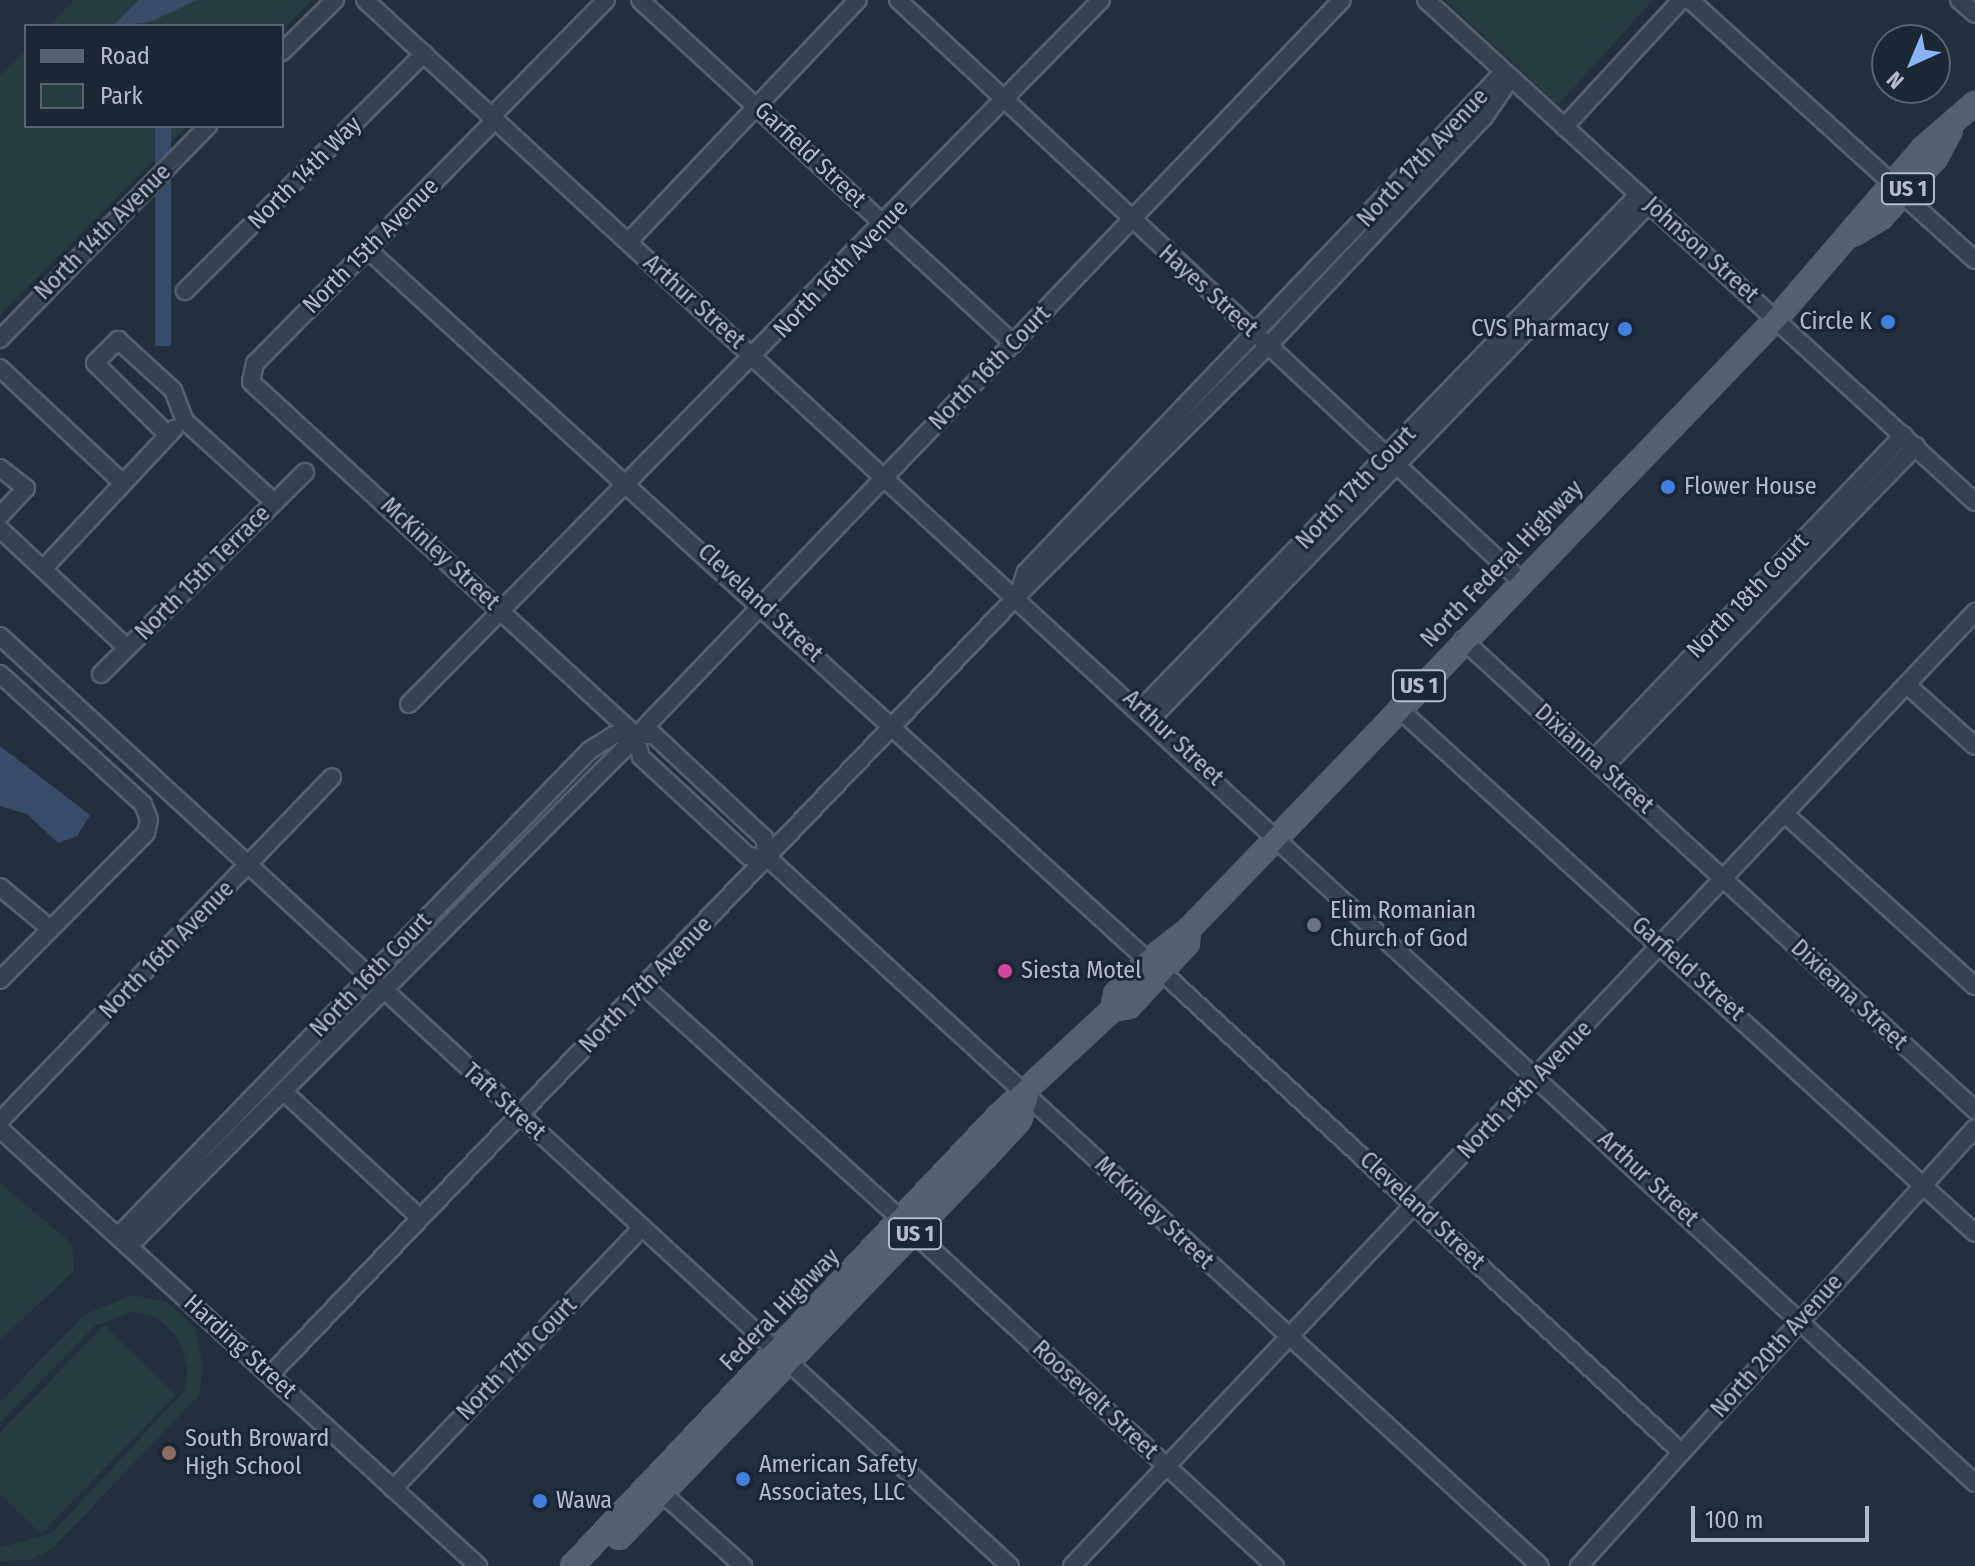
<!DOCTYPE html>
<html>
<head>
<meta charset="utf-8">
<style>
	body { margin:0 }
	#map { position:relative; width:1975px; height:1566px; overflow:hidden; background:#242f3e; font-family:"Fira Sans Condensed",sans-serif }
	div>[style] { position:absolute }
	.green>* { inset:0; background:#263c3f }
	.water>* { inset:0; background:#394c67; transform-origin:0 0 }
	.roads { filter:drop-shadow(2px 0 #565f6c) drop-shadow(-2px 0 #565f6c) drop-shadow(0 2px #565f6c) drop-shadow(0 -2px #565f6c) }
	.minor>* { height:16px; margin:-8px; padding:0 8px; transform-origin:8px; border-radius:8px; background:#38414e }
	.major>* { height:20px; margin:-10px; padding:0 10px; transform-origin:10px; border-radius:10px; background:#56606e }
	.dots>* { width:22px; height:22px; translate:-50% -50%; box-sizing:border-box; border:4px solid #1d2633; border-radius:50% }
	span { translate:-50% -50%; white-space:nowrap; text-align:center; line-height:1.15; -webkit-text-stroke:6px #1d2633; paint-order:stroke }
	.shield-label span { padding:2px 6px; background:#1d2633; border:2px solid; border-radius:6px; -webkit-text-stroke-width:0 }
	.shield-label { font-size:22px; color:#b4bcc9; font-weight:700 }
	.street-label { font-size:24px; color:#b4bcc9 }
	.poi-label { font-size:24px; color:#b4bcc9 }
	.right { translate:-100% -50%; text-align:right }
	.left { translate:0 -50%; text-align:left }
	.legend { position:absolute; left:24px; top:24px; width:260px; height:104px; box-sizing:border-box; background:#1d2633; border:2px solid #59626f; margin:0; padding:10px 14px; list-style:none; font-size:24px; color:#b4bcc9 }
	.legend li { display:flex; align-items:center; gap:16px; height:40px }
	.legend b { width:40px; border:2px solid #59626f }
	.north { position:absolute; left:1871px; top:24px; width:80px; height:80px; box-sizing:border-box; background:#1d2633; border:2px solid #59626f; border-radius:50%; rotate:224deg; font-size:22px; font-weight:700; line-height:32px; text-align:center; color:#b4bcc9 }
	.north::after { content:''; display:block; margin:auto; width:28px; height:36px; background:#8ab4f8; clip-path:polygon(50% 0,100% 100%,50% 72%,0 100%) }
	.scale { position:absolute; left:1691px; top:1506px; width:178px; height:36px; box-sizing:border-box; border:4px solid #b4bcc9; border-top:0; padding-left:10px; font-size:24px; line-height:28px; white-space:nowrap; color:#b4bcc9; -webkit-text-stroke:6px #1d2633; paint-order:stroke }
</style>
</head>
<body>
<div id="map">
	<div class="green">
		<i style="clip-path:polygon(74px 0,312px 0,282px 30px,49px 26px)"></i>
		<i style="clip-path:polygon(1445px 0,1653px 0,1558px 105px)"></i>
		<i style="clip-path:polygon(26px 50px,26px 126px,187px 126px,0 315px,0 76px)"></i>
		<i style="clip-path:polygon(0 1183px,72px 1244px,74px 1271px,0 1340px)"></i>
		<i style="clip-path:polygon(132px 1295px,167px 1302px,195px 1328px,203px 1366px,199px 1395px,52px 1549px,30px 1560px,0 1561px,0 1548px,52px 1533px,184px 1391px,188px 1367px,178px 1338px,157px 1317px,131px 1312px,95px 1326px,0 1423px,0 1402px,84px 1315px)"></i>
		<i style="clip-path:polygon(104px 1325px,176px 1395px,41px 1534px,0 1494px,0 1433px)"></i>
	</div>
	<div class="water">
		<i style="clip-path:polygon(139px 0,197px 0,150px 22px,113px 26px)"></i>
		<i style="left:155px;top:126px;width:16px;height:220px"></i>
		<i style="clip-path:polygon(0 746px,90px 815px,77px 836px,58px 843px,27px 814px,0 806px)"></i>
	</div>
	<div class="roads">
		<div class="minor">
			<i style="left:365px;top:0;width:2189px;rotate:42.65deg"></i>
			<i style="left:640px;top:0;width:508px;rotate:42.61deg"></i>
			<i style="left:898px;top:0;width:850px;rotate:43deg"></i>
			<i style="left:1426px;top:0;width:744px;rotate:42.44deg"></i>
			<i style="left:1690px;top:0;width:271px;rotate:42.2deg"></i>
			<i style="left:1959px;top:0;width:21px;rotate:41deg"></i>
			<i style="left:282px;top:52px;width:74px;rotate:-44.5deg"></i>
			<i style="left:491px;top:117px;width:164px;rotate:-45.5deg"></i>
			<i style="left:495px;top:120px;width:342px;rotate:134.6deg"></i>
			<i style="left:255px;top:363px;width:19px;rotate:102deg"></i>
			<i style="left:251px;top:382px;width:520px;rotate:42.58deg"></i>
			<i style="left:634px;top:734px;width:24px;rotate:73deg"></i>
			<i style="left:641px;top:757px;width:146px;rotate:42.8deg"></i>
			<i style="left:748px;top:856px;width:20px;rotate:6deg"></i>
			<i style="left:1564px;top:127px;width:173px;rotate:-47.3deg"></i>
			<i style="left:1903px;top:195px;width:97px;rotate:42.1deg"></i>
			<i style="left:628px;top:242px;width:334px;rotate:-46.5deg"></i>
			<i style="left:368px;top:250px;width:1055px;rotate:42.35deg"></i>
			<i style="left:185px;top:291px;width:337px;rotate:-44.8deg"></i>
			<i style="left:0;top:339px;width:298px;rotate:-45.7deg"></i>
			<i style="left:0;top:368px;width:167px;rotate:43.1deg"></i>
			<i style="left:185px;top:421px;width:120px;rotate:42.3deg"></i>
			<i style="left:167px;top:434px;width:101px;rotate:-135.4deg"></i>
			<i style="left:95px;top:363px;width:33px;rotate:-45deg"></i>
			<i style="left:118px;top:340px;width:74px;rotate:42.3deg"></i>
			<i style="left:173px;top:390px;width:33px;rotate:69deg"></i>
			<i style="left:0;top:468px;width:33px;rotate:38deg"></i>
			<i style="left:26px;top:488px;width:38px;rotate:133deg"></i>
			<i style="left:0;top:529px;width:174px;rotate:43.1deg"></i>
			<i style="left:43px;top:569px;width:192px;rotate:-46.9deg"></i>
			<i style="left:1019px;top:593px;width:22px;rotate:-72deg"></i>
			<i style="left:1026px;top:572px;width:682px;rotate:-46.31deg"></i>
			<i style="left:1497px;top:79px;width:14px;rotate:-4deg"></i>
			<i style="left:0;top:636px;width:1373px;rotate:42.64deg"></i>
			<i style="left:1463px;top:640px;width:695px;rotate:42.55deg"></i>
			<i style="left:0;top:674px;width:193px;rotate:42.3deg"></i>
			<i style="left:143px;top:804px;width:17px;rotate:69deg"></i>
			<i style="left:149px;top:820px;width:13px;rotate:103deg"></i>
			<i style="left:146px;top:833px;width:207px;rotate:134.8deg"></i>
			<i style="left:101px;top:674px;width:287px;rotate:-44.7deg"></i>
			<i style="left:1907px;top:685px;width:91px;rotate:41.9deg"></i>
			<i style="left:409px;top:704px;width:987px;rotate:-45.49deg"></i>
			<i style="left:1398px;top:708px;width:780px;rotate:42.3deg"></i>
			<i style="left:1141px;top:709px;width:716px;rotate:-45.96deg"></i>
			<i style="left:1151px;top:719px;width:716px;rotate:-45.96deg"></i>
			<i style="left:1594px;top:759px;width:448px;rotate:-46.3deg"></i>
			<i style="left:1603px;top:768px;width:449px;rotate:-45.8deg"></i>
			<i style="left:1785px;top:814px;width:256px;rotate:42.2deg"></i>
			<i style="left:0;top:887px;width:62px;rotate:39.8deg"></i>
			<i style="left:1162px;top:972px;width:707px;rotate:42.76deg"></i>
			<i style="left:645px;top:987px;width:345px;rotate:42.2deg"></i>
			<i style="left:284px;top:1092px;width:185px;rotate:42.8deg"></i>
			<i style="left:0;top:1121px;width:478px;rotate:-46deg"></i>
			<i style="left:0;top:1129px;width:648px;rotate:42.43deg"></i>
			<i style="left:915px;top:1234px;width:490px;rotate:42.7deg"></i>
			<i style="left:118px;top:1236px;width:677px;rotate:-45.84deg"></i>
			<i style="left:590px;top:750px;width:28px;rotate:-32deg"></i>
			<i style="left:614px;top:735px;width:40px"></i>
			<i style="left:654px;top:735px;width:151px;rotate:43.1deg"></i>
			<i style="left:764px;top:838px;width:20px;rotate:79deg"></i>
			<i style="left:768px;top:858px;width:1047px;rotate:42.52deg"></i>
			<i style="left:129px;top:1246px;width:699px;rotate:-45.12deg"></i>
			<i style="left:622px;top:751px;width:1040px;rotate:-46.21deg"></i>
			<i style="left:271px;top:1374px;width:1079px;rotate:-46.2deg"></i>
			<i style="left:1018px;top:595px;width:353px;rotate:-44.9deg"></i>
			<i style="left:1268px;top:346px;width:315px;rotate:-46.7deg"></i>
			<i style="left:1484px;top:117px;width:47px;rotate:-55.3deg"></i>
			<i style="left:393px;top:1489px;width:359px;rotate:-46.4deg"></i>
			<i style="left:663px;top:1494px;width:108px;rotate:42deg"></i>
			<i style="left:1072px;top:1566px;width:1314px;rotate:-46.57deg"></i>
			<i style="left:1579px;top:1566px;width:590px;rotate:-47.88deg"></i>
		</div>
		<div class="major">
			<i style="left:1853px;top:235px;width:33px;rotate:-31deg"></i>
			<i style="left:1881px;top:218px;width:81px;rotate:-47.5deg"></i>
			<i style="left:1936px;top:158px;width:32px;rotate:-62deg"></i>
			<i style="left:1189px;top:929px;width:848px;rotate:-46.1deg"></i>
			<i style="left:1777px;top:318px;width:224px;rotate:-49.3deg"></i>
			<i style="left:1923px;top:148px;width:69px;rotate:-40.9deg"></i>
			<i style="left:1112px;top:1010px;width:17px;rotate:-10deg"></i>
			<i style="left:1129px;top:1007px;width:87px;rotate:-47.3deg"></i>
			<i style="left:1188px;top:943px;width:14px;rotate:-86deg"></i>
			<i style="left:619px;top:1538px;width:528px;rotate:-46.08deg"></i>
			<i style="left:985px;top:1158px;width:52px;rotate:-47.4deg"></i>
			<i style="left:1020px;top:1120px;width:26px;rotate:-72deg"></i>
			<i style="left:572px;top:1566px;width:620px;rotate:-46.57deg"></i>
			<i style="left:998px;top:1116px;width:156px;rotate:-42.9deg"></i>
			<i style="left:1112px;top:1010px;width:16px;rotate:-79deg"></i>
			<i style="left:1115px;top:994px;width:47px;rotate:-45deg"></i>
			<i style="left:1148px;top:961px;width:52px;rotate:-38deg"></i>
		</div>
	</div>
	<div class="dots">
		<i style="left:1888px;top:322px;background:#3f7fe0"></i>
		<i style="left:1625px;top:329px;background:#3f7fe0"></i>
		<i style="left:1668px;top:487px;background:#3f7fe0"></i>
		<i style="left:1314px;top:925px;background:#6b7280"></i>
		<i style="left:1005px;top:971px;background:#d1479c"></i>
		<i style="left:169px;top:1453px;background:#8d6e63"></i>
		<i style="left:743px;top:1479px;background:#3f7fe0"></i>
		<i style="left:540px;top:1501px;background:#3f7fe0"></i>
	</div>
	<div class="shield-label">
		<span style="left:1908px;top:189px">US 1</span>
		<span style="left:1419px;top:686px">US 1</span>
		<span style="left:915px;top:1234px">US 1</span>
	</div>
	<div class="street-label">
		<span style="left:810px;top:155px;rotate:43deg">Garfield Street</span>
		<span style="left:1423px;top:158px;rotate:-47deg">North 17th Avenue</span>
		<span style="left:305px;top:173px;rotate:-45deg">North 14th Way</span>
		<span style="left:103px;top:232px;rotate:-45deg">North 14th Avenue</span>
		<span style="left:371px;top:246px;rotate:-45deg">North 15th Avenue</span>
		<span style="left:1701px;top:250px;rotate:42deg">Johnson Street</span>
		<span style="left:841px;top:269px;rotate:-46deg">North 16th Avenue</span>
		<span style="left:1208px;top:291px;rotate:42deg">Hayes Street</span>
		<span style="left:694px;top:302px;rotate:42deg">Arthur Street</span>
		<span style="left:990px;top:368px;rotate:-46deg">North 16th Court</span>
		<span style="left:1356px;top:488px;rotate:-46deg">North 17th Court</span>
		<span style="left:440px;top:554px;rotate:43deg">McKinley Street</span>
		<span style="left:1502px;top:564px;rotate:-46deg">North Federal Highway</span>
		<span style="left:203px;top:573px;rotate:-45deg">North 15th Terrace</span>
		<span style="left:1748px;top:596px;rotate:-46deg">North 18th Court</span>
		<span style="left:760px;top:603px;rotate:43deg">Cleveland Street</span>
		<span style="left:1173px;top:738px;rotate:43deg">Arthur Street</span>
		<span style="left:1594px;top:759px;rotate:42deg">Dixianna Street</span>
		<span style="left:167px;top:950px;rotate:-46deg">North 16th Avenue</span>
		<span style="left:1688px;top:969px;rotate:42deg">Garfield Street</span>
		<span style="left:371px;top:975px;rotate:-46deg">North 16th Court</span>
		<span style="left:646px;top:985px;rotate:-46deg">North 17th Avenue</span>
		<span style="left:1849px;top:995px;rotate:43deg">Dixieana Street</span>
		<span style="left:1525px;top:1090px;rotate:-46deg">North 19th Avenue</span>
		<span style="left:504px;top:1102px;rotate:42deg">Taft Street</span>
		<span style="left:1648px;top:1179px;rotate:43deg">Arthur Street</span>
		<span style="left:1422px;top:1211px;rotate:43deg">Cleveland Street</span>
		<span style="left:1154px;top:1213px;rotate:43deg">McKinley Street</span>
		<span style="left:780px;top:1310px;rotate:-46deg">Federal Highway</span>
		<span style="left:1777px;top:1346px;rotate:-48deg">North 20th Avenue</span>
		<span style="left:240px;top:1347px;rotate:42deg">Harding Street</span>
		<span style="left:517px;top:1359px;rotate:-46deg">North 17th Court</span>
		<span style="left:1095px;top:1400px;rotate:43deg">Roosevelt Street</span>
	</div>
	<div class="poi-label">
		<span class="right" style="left:1872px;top:322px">Circle K</span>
		<span class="right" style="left:1609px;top:329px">CVS Pharmacy</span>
		<span class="left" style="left:1684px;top:487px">Flower House</span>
		<span class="left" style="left:1330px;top:925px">Elim Romanian<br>Church of God</span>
		<span class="left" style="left:1021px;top:971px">Siesta Motel</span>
		<span class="left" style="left:185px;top:1453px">South Broward<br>High School</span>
		<span class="left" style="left:759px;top:1479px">American Safety<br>Associates, LLC</span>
		<span class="left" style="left:556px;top:1501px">Wawa</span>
	</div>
	<ul class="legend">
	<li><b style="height:10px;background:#56606e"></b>Road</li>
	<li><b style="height:22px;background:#263c3f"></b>Park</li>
	</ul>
	<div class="north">N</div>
	<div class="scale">100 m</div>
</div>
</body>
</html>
